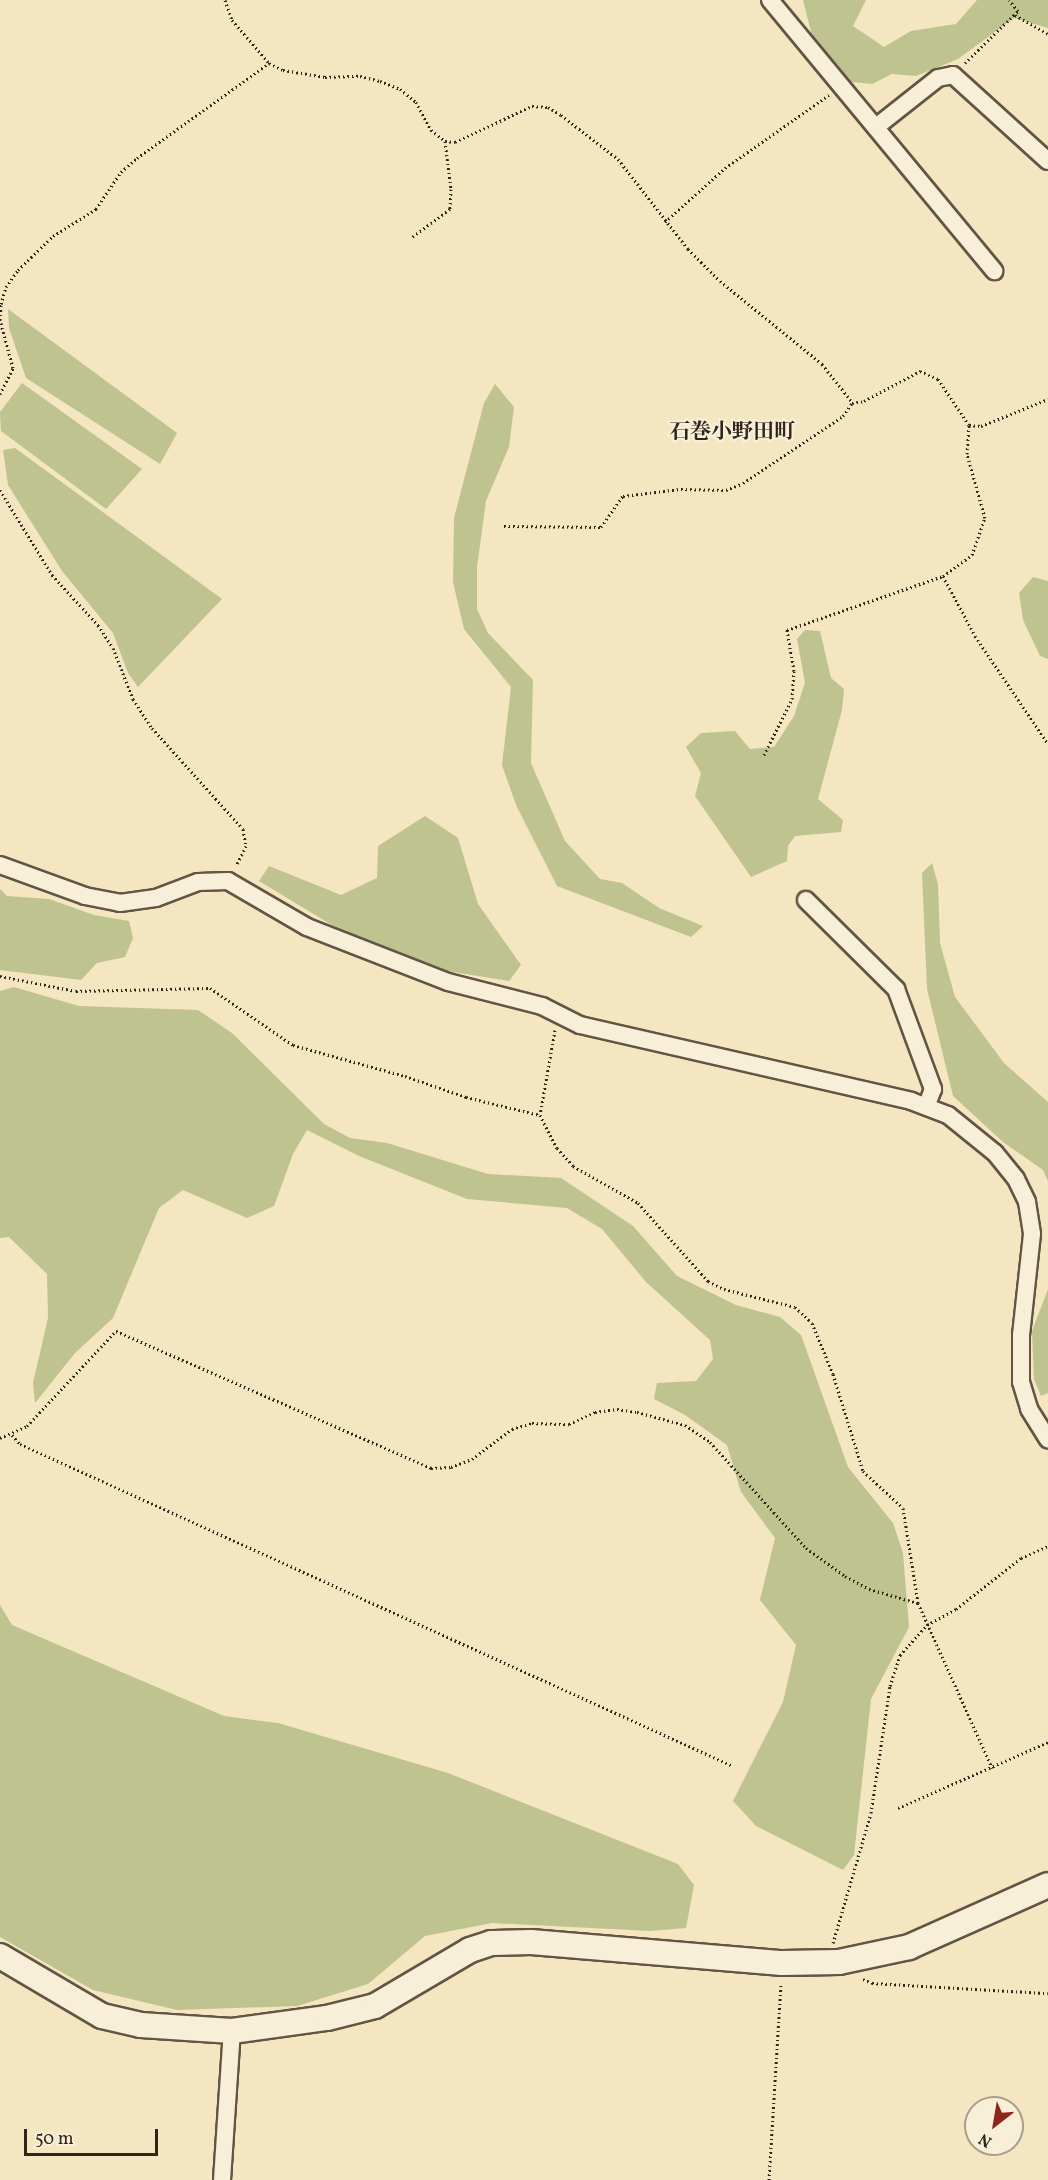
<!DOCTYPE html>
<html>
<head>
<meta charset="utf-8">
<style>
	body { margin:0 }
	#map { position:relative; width:1048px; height:2180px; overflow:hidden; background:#f3e6c1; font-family:Vollkorn,"Noto Serif JP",serif }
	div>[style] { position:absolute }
	.green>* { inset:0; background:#bfc390 }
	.path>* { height:3px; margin-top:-1.5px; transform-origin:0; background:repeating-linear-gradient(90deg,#33241a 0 1.5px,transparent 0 4.5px) }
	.roads { filter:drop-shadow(2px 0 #635444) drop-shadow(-2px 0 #635444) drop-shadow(0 2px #635444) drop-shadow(0 -2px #635444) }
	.street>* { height:16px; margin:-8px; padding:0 8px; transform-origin:8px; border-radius:8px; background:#f7efd7 }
	.secondary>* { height:24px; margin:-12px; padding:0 12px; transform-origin:12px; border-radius:12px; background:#f7efd7 }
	span { translate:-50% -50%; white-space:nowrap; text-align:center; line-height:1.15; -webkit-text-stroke:4.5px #f7efd7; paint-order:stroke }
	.quarter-label { font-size:21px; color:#33241a; font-weight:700 }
	.north { position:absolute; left:964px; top:2096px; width:60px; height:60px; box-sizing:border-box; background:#f7efd7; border:2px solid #a99e8b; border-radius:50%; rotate:211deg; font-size:16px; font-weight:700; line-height:24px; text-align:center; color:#33241a }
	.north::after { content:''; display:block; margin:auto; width:21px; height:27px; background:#8f2418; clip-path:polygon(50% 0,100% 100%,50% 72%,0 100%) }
	.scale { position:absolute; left:24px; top:2129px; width:134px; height:27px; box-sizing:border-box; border:3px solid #33241a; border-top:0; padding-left:8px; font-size:18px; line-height:21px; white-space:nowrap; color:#33241a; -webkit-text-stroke:4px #f7efd7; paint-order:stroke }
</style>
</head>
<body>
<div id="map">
	<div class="green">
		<i style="clip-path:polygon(803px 0,866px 0,853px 26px,884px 47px,911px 31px,956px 24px,977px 0,1048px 0,1048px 28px,1014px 18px,958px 59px,916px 76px,892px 74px,872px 84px,852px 82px,812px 36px)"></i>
		<i style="clip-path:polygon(8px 309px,177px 433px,160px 464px,26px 378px,9px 328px)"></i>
		<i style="clip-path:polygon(22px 383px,142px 469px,106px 509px,1px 431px,0 412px)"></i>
		<i style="clip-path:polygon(495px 384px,514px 407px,509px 447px,486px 501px,477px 567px,477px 609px,488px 633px,533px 680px,531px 763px,565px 841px,600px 879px,622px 883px,659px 908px,703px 926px,691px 937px,557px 886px,516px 805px,502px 765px,511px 687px,464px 629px,453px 582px,454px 518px,484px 403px)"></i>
		<i style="clip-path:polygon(15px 448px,222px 599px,138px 687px,128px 673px,113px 633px,62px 571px,8px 485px,3px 450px)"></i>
		<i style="clip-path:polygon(1033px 577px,1048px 581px,1048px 659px,1040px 656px,1023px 620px,1019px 593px)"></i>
		<i style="clip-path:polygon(805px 630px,820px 631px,831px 678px,844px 689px,842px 710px,818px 799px,843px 820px,841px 832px,795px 836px,788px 846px,787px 861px,751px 877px,695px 796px,701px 773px,686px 747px,701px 733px,735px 731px,750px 749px,774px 747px,794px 716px,805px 683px,797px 639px)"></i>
		<i style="clip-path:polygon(425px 816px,458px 838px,478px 904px,521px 965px,509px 981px,428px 968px,340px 930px,259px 881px,269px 866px,341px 895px,377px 878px,378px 846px)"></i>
		<i style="clip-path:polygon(932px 863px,938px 884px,940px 943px,955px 997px,1004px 1063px,1048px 1102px,1048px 1181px,1043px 1170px,1003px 1142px,953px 1096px,927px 989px,922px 873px)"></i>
		<i style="clip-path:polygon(0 889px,7px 896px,49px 899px,94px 915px,129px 921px,133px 938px,125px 957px,97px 963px,81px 980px,0 970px)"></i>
		<i style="clip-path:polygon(14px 987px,79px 1006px,198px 1010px,232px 1033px,324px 1124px,350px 1138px,387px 1143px,488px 1174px,561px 1178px,633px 1226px,677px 1276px,736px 1305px,780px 1317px,801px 1335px,848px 1467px,893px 1523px,903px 1553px,909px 1627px,871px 1699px,854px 1855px,843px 1870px,756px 1826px,733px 1801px,783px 1702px,796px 1645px,760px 1600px,775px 1538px,741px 1492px,727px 1445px,685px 1415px,654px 1399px,657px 1383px,696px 1381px,713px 1359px,710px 1340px,646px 1282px,602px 1229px,567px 1208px,467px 1199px,359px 1156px,307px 1130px,293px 1154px,274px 1206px,247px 1218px,183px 1190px,159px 1208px,113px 1318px,75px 1353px,35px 1403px,33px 1383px,48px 1318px,47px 1274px,9px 1237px,0 1238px,0 991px)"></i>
		<i style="clip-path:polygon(1048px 1289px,1048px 1393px,1041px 1396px,1034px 1379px,1032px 1331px)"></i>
		<i style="clip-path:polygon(0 1605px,12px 1625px,224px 1716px,278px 1723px,448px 1773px,678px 1864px,694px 1885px,686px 1928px,650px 1931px,492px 1923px,425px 1936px,368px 1984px,297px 2006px,177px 2010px,93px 1990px,0 1937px)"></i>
	</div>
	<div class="path">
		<i style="left:225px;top:0;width:21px;rotate:71deg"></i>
		<i style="left:232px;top:20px;width:57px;rotate:49.3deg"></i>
		<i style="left:269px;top:63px;width:16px;rotate:27deg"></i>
		<i style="left:283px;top:70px;width:43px;rotate:9.5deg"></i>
		<i style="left:325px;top:77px;width:35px;rotate:-2deg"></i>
		<i style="left:360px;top:76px;width:21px;rotate:14deg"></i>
		<i style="left:380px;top:81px;width:22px;rotate:22deg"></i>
		<i style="left:400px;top:89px;width:21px;rotate:39deg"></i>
		<i style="left:416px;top:102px;width:32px;rotate:62deg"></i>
		<i style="left:431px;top:130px;width:18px;rotate:38deg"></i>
		<i style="left:445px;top:141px;width:48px;rotate:82.9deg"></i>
		<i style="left:451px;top:189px;width:20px;rotate:93deg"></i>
		<i style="left:450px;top:209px;width:47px;rotate:143.6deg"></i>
		<i style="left:1015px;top:15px;width:38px;rotate:30deg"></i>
		<i style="left:965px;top:63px;width:74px;rotate:-44.5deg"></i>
		<i style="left:1018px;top:11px;width:14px;rotate:-129deg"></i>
		<i style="left:445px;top:141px;width:10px;rotate:6deg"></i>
		<i style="left:455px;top:142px;width:85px;rotate:-25.1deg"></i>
		<i style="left:532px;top:106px;width:16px;rotate:4deg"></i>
		<i style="left:548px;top:107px;width:15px;rotate:32deg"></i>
		<i style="left:561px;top:115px;width:72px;rotate:37.7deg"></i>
		<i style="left:618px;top:159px;width:114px;rotate:52.1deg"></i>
		<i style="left:688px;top:249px;width:45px;rotate:45deg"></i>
		<i style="left:720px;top:281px;width:132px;rotate:39.1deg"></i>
		<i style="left:822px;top:364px;width:48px;rotate:51.7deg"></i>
		<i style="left:665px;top:222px;width:81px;rotate:-42deg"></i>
		<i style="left:725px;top:168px;width:127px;rotate:-35.1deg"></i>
		<i style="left:0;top:394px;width:29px;rotate:-63deg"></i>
		<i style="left:13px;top:368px;width:50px;rotate:-105.2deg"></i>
		<i style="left:0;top:320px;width:16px;rotate:-86deg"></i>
		<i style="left:1px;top:304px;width:18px;rotate:-74deg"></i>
		<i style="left:6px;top:287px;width:21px;rotate:-55deg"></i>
		<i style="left:18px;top:270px;width:49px;rotate:-44.2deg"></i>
		<i style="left:53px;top:236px;width:51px;rotate:-32.1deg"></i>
		<i style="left:96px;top:209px;width:45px;rotate:-56deg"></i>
		<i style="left:121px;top:172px;width:21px;rotate:-41deg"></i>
		<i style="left:137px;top:158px;width:163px;rotate:-35.7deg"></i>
		<i style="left:0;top:490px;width:100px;rotate:58.5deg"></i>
		<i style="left:52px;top:575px;width:68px;rotate:47.4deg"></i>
		<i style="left:98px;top:625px;width:27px;rotate:57deg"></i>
		<i style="left:113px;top:648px;width:55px;rotate:68.6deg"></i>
		<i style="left:133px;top:699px;width:35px;rotate:57deg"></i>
		<i style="left:152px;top:728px;width:136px;rotate:48deg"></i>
		<i style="left:243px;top:829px;width:17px;rotate:80deg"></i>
		<i style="left:246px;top:846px;width:22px;rotate:117deg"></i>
		<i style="left:504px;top:526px;width:97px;rotate:0.6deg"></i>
		<i style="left:601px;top:527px;width:38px;rotate:-55deg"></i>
		<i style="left:623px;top:496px;width:58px;rotate:-6.9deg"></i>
		<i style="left:681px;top:489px;width:45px;rotate:1.3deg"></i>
		<i style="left:726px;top:490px;width:18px;rotate:-22deg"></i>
		<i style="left:743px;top:483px;width:120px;rotate:-33.8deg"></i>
		<i style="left:843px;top:416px;width:16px;rotate:-55deg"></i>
		<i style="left:852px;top:403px;width:12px;rotate:-9deg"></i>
		<i style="left:864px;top:401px;width:64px;rotate:-28.2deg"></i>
		<i style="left:920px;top:371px;width:20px;rotate:24deg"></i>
		<i style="left:938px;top:379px;width:55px;rotate:56deg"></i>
		<i style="left:969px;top:425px;width:12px;rotate:5deg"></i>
		<i style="left:981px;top:426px;width:72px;rotate:-21.9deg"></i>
		<i style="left:943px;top:576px;width:68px;rotate:61.9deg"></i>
		<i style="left:975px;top:636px;width:130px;rotate:55.9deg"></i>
		<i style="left:764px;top:755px;width:63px;rotate:-63.4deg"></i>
		<i style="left:792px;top:699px;width:28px;rotate:-86deg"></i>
		<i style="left:794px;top:671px;width:42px;rotate:-99.7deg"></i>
		<i style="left:787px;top:630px;width:165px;rotate:-19.1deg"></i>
		<i style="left:943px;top:576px;width:36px;rotate:-36deg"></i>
		<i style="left:972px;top:555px;width:39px;rotate:-71deg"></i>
		<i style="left:985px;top:518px;width:66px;rotate:-105.7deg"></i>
		<i style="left:967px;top:454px;width:29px;rotate:-86deg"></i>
		<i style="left:0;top:976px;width:77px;rotate:11.2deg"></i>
		<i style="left:76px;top:991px;width:134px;rotate:-1.3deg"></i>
		<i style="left:210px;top:988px;width:101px;rotate:34.5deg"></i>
		<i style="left:293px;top:1045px;width:116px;rotate:15.5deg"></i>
		<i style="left:405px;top:1076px;width:65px;rotate:19deg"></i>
		<i style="left:466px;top:1097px;width:76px;rotate:13.7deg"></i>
		<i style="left:555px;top:1030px;width:86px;rotate:100deg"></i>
		<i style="left:540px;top:1115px;width:37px;rotate:63deg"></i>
		<i style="left:557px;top:1148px;width:24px;rotate:48deg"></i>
		<i style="left:573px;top:1166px;width:75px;rotate:29.6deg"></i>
		<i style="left:638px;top:1203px;width:105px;rotate:48.1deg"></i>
		<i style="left:708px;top:1281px;width:18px;rotate:27deg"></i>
		<i style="left:724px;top:1289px;width:73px;rotate:14.2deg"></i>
		<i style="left:795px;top:1307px;width:23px;rotate:43deg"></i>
		<i style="left:812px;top:1323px;width:55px;rotate:67.6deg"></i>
		<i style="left:833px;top:1374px;width:102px;rotate:72.8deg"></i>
		<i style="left:863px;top:1471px;width:54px;rotate:42.8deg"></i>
		<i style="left:903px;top:1508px;width:96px;rotate:81deg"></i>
		<i style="left:918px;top:1603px;width:181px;rotate:65.8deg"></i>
		<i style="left:12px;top:1435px;width:12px;rotate:48deg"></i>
		<i style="left:20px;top:1444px;width:782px;rotate:24.3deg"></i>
		<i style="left:0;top:1438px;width:30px;rotate:-24deg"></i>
		<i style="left:27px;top:1426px;width:130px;rotate:-46.9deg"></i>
		<i style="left:116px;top:1331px;width:344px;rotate:23.5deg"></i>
		<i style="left:431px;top:1468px;width:20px;rotate:-3deg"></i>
		<i style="left:451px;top:1467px;width:22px;rotate:-21deg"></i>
		<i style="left:472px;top:1459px;width:50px;rotate:-36.9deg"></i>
		<i style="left:512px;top:1429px;width:21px;rotate:-17deg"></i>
		<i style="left:532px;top:1423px;width:37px;rotate:2deg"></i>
		<i style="left:569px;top:1424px;width:29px;rotate:-25deg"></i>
		<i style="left:595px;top:1412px;width:22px;rotate:-8deg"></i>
		<i style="left:617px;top:1409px;width:20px;rotate:9deg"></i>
		<i style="left:637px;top:1412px;width:50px;rotate:15.2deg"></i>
		<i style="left:685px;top:1425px;width:30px;rotate:34deg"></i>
		<i style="left:710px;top:1442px;width:143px;rotate:47.8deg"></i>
		<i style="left:806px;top:1548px;width:48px;rotate:35.7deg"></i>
		<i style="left:845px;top:1576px;width:27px;rotate:28deg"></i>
		<i style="left:869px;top:1589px;width:51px;rotate:15.9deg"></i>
		<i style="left:898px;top:1808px;width:164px;rotate:-23.7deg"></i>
		<i style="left:833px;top:1943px;width:135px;rotate:-73.7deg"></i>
		<i style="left:871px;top:1813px;width:128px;rotate:-81.5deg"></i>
		<i style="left:890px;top:1686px;width:33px;rotate:-72deg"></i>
		<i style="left:900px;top:1655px;width:40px;rotate:-48deg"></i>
		<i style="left:927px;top:1625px;width:33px;rotate:-29deg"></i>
		<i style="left:956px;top:1609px;width:83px;rotate:-38.1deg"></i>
		<i style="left:1021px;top:1558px;width:30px;rotate:-24deg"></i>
		<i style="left:863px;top:1979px;width:10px;rotate:24deg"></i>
		<i style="left:872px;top:1983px;width:176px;rotate:3.3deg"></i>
		<i style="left:769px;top:2180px;width:197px;rotate:-86.5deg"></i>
	</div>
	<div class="roads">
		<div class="street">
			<i style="left:770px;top:0;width:352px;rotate:50.4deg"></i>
			<i style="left:876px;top:127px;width:79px;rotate:-38.3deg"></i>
			<i style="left:938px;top:78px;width:15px;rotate:-11deg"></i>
			<i style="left:953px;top:75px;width:128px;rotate:42.2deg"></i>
			<i style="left:0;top:865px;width:90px;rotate:20deg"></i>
			<i style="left:85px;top:896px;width:36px;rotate:11deg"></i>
			<i style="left:120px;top:903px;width:36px;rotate:-8deg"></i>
			<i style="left:156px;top:898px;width:45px;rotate:-20.9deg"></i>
			<i style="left:198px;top:882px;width:30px;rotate:-2deg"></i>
			<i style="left:228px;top:881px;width:91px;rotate:30.2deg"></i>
			<i style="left:307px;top:927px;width:151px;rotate:21.3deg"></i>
			<i style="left:448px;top:982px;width:97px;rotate:14.3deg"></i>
			<i style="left:542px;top:1006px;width:42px;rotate:26.6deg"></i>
			<i style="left:580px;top:1025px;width:340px;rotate:12.9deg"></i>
			<i style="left:911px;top:1101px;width:40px;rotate:21deg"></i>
			<i style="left:948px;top:1115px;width:60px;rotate:39deg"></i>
			<i style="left:995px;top:1153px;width:33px;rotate:51deg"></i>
			<i style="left:1016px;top:1179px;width:25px;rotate:64deg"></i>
			<i style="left:1027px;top:1202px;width:32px;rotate:81deg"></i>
			<i style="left:1032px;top:1234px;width:102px;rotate:96.2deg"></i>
			<i style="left:1021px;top:1335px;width:47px;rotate:90deg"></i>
			<i style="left:1021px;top:1382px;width:28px;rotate:73deg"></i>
			<i style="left:1029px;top:1409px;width:36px;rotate:58deg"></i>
			<i style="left:806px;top:900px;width:127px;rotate:44.7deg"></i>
			<i style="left:896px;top:989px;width:107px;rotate:69.7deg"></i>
			<i style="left:933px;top:1089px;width:17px;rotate:111deg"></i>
			<i style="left:222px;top:2180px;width:149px;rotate:-86.2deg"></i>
		</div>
		<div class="secondary">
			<i style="left:0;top:1956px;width:118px;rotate:30.5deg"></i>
			<i style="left:102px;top:2016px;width:40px;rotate:13deg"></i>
			<i style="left:141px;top:2025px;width:91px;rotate:3.8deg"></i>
			<i style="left:232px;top:2031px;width:96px;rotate:-7.8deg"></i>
			<i style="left:327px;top:2018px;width:49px;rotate:-14deg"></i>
			<i style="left:375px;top:2006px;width:110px;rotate:-30.5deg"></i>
			<i style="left:470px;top:1950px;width:22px;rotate:-18deg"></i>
			<i style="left:491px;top:1943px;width:40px;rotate:-1.4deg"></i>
			<i style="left:531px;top:1942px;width:252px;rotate:4.8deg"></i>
			<i style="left:782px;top:1963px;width:57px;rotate:-1deg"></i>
			<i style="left:839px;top:1962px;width:72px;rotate:-12.1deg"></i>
			<i style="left:909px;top:1947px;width:152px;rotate:-24deg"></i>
		</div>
	</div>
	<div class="quarter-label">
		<span style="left:732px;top:433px">石巻小野田町</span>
	</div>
	<div class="north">N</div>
	<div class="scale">50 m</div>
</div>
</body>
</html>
